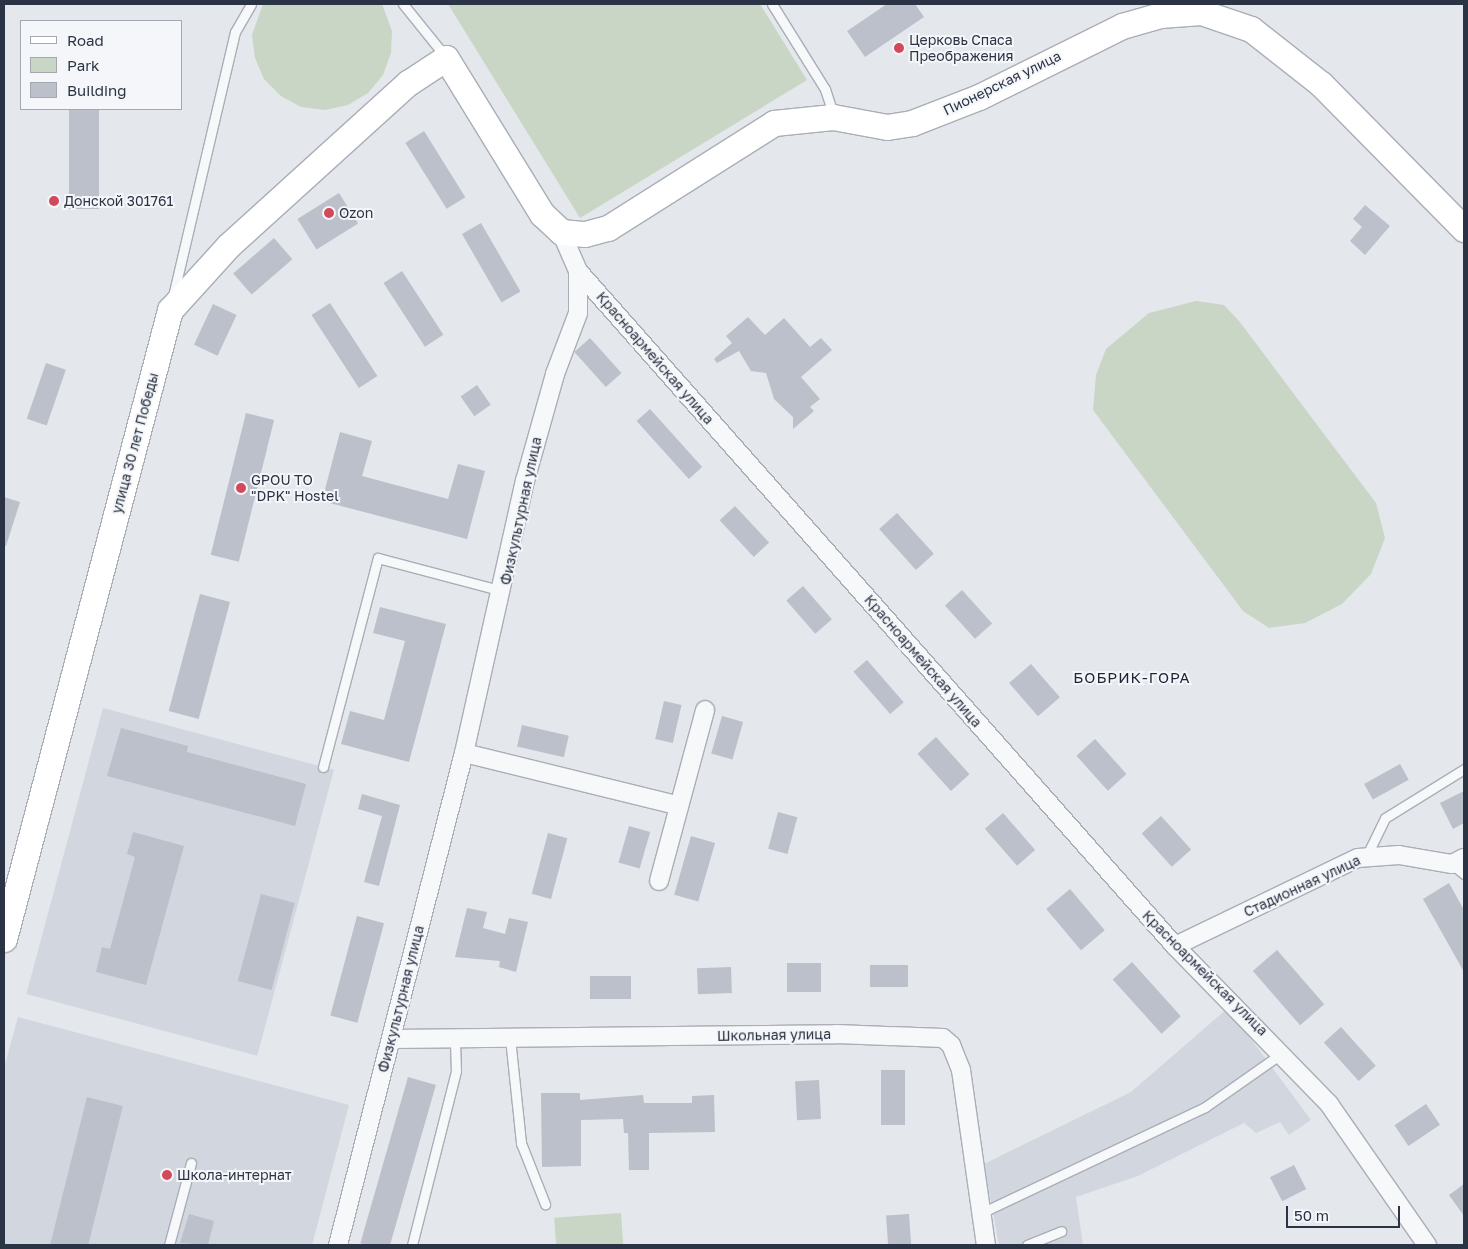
<!DOCTYPE html>
<html>
<head>
<meta charset="utf-8">
<style>
	body { margin:0 }
	#map { position:relative; width:1468px; height:1249px; overflow:hidden; background:#e4e7ec; font-family:"Golos Text",sans-serif }
	div>[style] { position:absolute }
	.built>* { inset:0; background:#d2d6de; transform-origin:0 0 }
	.green>* { inset:0; background:#c9d6c5; transform-origin:0 0 }
	.building>* { inset:0; background:#bbc0ca; transform-origin:0 0 }
	.roads { filter:drop-shadow(1px 0 #a9aeb7) drop-shadow(-1px 0 #a9aeb7) drop-shadow(0 1px #a9aeb7) drop-shadow(0 -1px #a9aeb7) }
	.service>* { height:9px; margin:-4.5px; padding:0 4.5px; transform-origin:4.5px; border-radius:4.5px; background:#f7f8fa }
	.minor>* { height:18px; margin:-9px; padding:0 9px; transform-origin:9px; border-radius:9px; background:#f7f8fa }
	.secondary>* { height:25px; margin:-12.5px; padding:0 12.5px; transform-origin:12.5px; border-radius:12.5px; background:#fff }
	.dots>* { width:14px; height:14px; translate:-50% -50%; box-sizing:border-box; border:2px solid #f4f6f9; border-radius:50% }
	span { translate:-50% -50%; white-space:nowrap; text-align:center; line-height:1.15; -webkit-text-stroke:4px #f4f6f9; paint-order:stroke }
	.poi-label { font-size:14px; color:#2b3445 }
	.left { translate:0 -50%; text-align:left }
	.street-label { font-size:14px; color:#2b3445 }
	.neighbourhood-label { font-size:15px; color:#1d2536; letter-spacing:1px }
	.frame { position:absolute; inset:0; border:5px solid #2b3445; pointer-events:none }
	.legend { position:absolute; left:20px; top:20px; width:162px; height:90px; box-sizing:border-box; background:#f4f6f9; border:1px solid #a4a8b1; margin:0; padding:6px 9px; list-style:none; font-size:15px; color:#2b3445 }
	.legend li { display:flex; align-items:center; gap:10px; height:25px }
	.legend b { width:25px; border:1px solid #a4a8b1 }
	.scale { position:absolute; left:1286px; top:1206px; width:114px; height:22px; box-sizing:border-box; border:2px solid #2b3445; border-top:0; padding-left:6px; font-size:15px; line-height:18px; white-space:nowrap; color:#2b3445; -webkit-text-stroke:4px #f4f6f9; paint-order:stroke }
</style>
</head>
<body>
<div id="map">
	<div class="built">
		<i style="left:103px;top:708px;width:239px;height:296px;rotate:15deg"></i>
		<i style="clip-path:polygon(1228px 1008px,1311px 1120px,1289px 1135px,1280px 1122px,1256px 1133px,1244px 1123px,1138px 1176px,1076px 1197px,1083px 1245px,999px 1245px,984px 1164px,1131px 1092px)"></i>
		<i style="clip-path:polygon(18px 1017px,349px 1105px,312px 1245px,4px 1245px,4px 1068px)"></i>
	</div>
	<div class="green">
		<i style="clip-path:polygon(263px 4px,382px 4px,392px 31px,391px 53px,383px 75px,368px 93px,348px 105px,325px 110px,301px 107px,281px 96px,264px 79px,255px 58px,252px 35px)"></i>
		<i style="clip-path:polygon(448px 4px,760px 4px,807px 80px,580px 218px)"></i>
		<i style="clip-path:polygon(1196px 301px,1224px 305px,1239px 321px,1376px 503px,1385px 538px,1371px 574px,1342px 604px,1305px 623px,1269px 628px,1243px 611px,1093px 410px,1096px 375px,1106px 349px,1149px 313px)"></i>
		<i style="left:621px;top:1213px;width:32px;height:67px;rotate:86deg"></i>
	</div>
	<div class="building">
		<i style="clip-path:polygon(887px 4px,915px 4px,924px 17px,865px 57px,847px 31px)"></i>
		<i style="left:69px;top:109px;width:30px;height:100px"></i>
		<i style="left:424px;top:131px;width:78px;height:22px;rotate:58deg"></i>
		<i style="left:339px;top:193px;width:36px;height:49px;rotate:58deg"></i>
		<i style="clip-path:polygon(1365px 205px,1390px 226px,1365px 255px,1350px 241px,1362px 227px,1353px 219px)"></i>
		<i style="left:481px;top:223px;width:79px;height:22px;rotate:60deg"></i>
		<i style="left:274px;top:238px;width:28px;height:54px;rotate:49deg"></i>
		<i style="left:402px;top:271px;width:76px;height:22px;rotate:57deg"></i>
		<i style="left:330px;top:303px;width:87px;height:22px;rotate:57deg"></i>
		<i style="left:213px;top:304px;width:26px;height:45px;rotate:25deg"></i>
		<i style="clip-path:polygon(748px 317px,765px 335px,784px 318px,810px 347px,821px 338px,832px 350px,801px 377px,820px 399px,810px 407px,814px 411px,793px 429px,793px 417px,774px 399px,766px 373px,751px 371px,739px 351px,717px 363px,714px 359px,732px 343px,726px 336px)"></i>
		<i style="left:590px;top:338px;width:47px;height:21px;rotate:48deg"></i>
		<i style="left:46px;top:363px;width:21px;height:59px;rotate:19deg"></i>
		<i style="left:477px;top:385px;width:24px;height:20px;rotate:55deg"></i>
		<i style="left:650px;top:409px;width:78px;height:18px;rotate:48deg"></i>
		<i style="left:246px;top:413px;width:29px;height:146px;rotate:14deg"></i>
		<i style="clip-path:polygon(340px 432px,372px 441px,362px 476px,448px 499px,458px 464px,485px 471px,467px 539px,322px 501px)"></i>
		<i style="clip-path:polygon(4px 497px,20px 502px,6px 546px,4px 545px)"></i>
		<i style="left:735px;top:506px;width:50px;height:21px;rotate:47deg"></i>
		<i style="left:897px;top:513px;width:55px;height:24px;rotate:48deg"></i>
		<i style="left:803px;top:586px;width:44px;height:22px;rotate:49deg"></i>
		<i style="left:962px;top:590px;width:45px;height:23px;rotate:48deg"></i>
		<i style="left:200px;top:594px;width:31px;height:121px;rotate:15deg"></i>
		<i style="clip-path:polygon(380px 607px,446px 624px,409px 762px,341px 744px,350px 711px,384px 720px,405px 641px,373px 633px)"></i>
		<i style="left:867px;top:660px;width:56px;height:18px;rotate:49deg"></i>
		<i style="left:1031px;top:664px;width:44px;height:29px;rotate:49deg"></i>
		<i style="left:664px;top:701px;width:18px;height:39px;rotate:13deg"></i>
		<i style="left:722px;top:716px;width:22px;height:39px;rotate:16deg"></i>
		<i style="left:522px;top:725px;width:48px;height:22px;rotate:13deg"></i>
		<i style="clip-path:polygon(121px 728px,188px 746px,187px 752px,306px 784px,295px 826px,107px 776px)"></i>
		<i style="left:936px;top:737px;width:50px;height:25px;rotate:48deg"></i>
		<i style="left:1095px;top:739px;width:47px;height:25px;rotate:48deg"></i>
		<i style="left:1400px;top:764px;width:18px;height:41px;rotate:61deg"></i>
		<i style="clip-path:polygon(1464px 791px,1464px 823px,1453px 829px,1440px 803px)"></i>
		<i style="clip-path:polygon(362px 794px,400px 805px,379px 886px,364px 882px,382px 816px,358px 809px)"></i>
		<i style="left:778px;top:812px;width:20px;height:38px;rotate:15deg"></i>
		<i style="left:1003px;top:813px;width:49px;height:24px;rotate:49deg"></i>
		<i style="left:1161px;top:816px;width:45px;height:26px;rotate:48deg"></i>
		<i style="left:629px;top:826px;width:22px;height:38px;rotate:16deg"></i>
		<i style="clip-path:polygon(133px 832px,184px 846px,146px 985px,96px 972px,102px 947px,110px 949px,135px 857px,127px 854px)"></i>
		<i style="left:548px;top:833px;width:20px;height:63px;rotate:15deg"></i>
		<i style="left:691px;top:836px;width:25px;height:61px;rotate:16deg"></i>
		<i style="clip-path:polygon(1449px 883px,1464px 910px,1464px 972px,1423px 899px)"></i>
		<i style="left:1070px;top:889px;width:54px;height:31px;rotate:50deg"></i>
		<i style="left:261px;top:894px;width:35px;height:90px;rotate:15deg"></i>
		<i style="clip-path:polygon(467px 908px,487px 912px,483px 928px,505px 934px,509px 918px,528px 922px,516px 972px,499px 967px,500px 961px,455px 957px)"></i>
		<i style="left:357px;top:916px;width:28px;height:103px;rotate:15deg"></i>
		<i style="left:1277px;top:950px;width:72px;height:32px;rotate:49deg"></i>
		<i style="left:1132px;top:962px;width:73px;height:26px;rotate:48deg"></i>
		<i style="left:787px;top:963px;width:34px;height:29px"></i>
		<i style="left:870px;top:965px;width:38px;height:22px"></i>
		<i style="left:731px;top:967px;width:26px;height:34px;rotate:88deg"></i>
		<i style="left:631px;top:976px;width:23px;height:41px;rotate:90deg"></i>
		<i style="left:1341px;top:1027px;width:52px;height:23px;rotate:48deg"></i>
		<i style="left:881px;top:1070px;width:24px;height:55px"></i>
		<i style="left:408px;top:1077px;width:29px;height:173px;rotate:16deg"></i>
		<i style="left:819px;top:1080px;width:39px;height:24px;rotate:87deg"></i>
		<i style="clip-path:polygon(541px 1093px,580px 1093px,580px 1100px,643px 1095px,644px 1103px,692px 1103px,692px 1096px,714px 1095px,715px 1132px,649px 1133px,649px 1170px,629px 1170px,628px 1133px,624px 1133px,623px 1119px,581px 1120px,581px 1166px,542px 1167px)"></i>
		<i style="left:87px;top:1097px;width:37px;height:153px;rotate:14deg"></i>
		<i style="left:1426px;top:1104px;width:25px;height:38px;rotate:56deg"></i>
		<i style="left:1294px;top:1165px;width:27px;height:27px;rotate:63deg"></i>
		<i style="clip-path:polygon(1464px 1184px,1464px 1216px,1449px 1195px)"></i>
		<i style="clip-path:polygon(189px 1214px,214px 1221px,208px 1245px,180px 1243px)"></i>
		<i style="left:909px;top:1214px;width:31px;height:23px;rotate:86deg"></i>
	</div>
	<div class="roads">
		<div class="service">
			<i style="left:403px;top:4px;width:67px;rotate:51.1deg"></i>
			<i style="left:772px;top:4px;width:100px;rotate:58.1deg"></i>
			<i style="left:825px;top:89px;width:26px;rotate:72deg"></i>
			<i style="left:173px;top:296px;width:271px;rotate:-76.8deg"></i>
			<i style="left:235px;top:32px;width:32px;rotate:-60deg"></i>
			<i style="left:323px;top:767px;width:216px;rotate:-75.3deg"></i>
			<i style="left:378px;top:558px;width:129px;rotate:14.8deg"></i>
			<i style="left:1366px;top:857px;width:43px;rotate:-64deg"></i>
			<i style="left:1385px;top:818px;width:93px;rotate:-31.8deg"></i>
			<i style="left:1452px;top:864px;width:16px;rotate:40deg"></i>
			<i style="left:510px;top:1038px;width:106px;rotate:84deg"></i>
			<i style="left:521px;top:1143px;width:66px;rotate:68.5deg"></i>
			<i style="left:981px;top:1213px;width:248px;rotate:-25.3deg"></i>
			<i style="left:1205px;top:1107px;width:94px;rotate:-35deg"></i>
			<i style="left:169px;top:1245px;width:85px;rotate:-75deg"></i>
			<i style="left:412px;top:1245px;width:179px;rotate:-75.8deg"></i>
			<i style="left:456px;top:1071px;width:33px;rotate:-92deg"></i>
			<i style="left:1027px;top:1245px;width:37px;rotate:-22deg"></i>
		</div>
		<div class="minor">
			<i style="left:561px;top:232px;width:43px;rotate:66.4deg"></i>
			<i style="left:578px;top:271px;width:901px;rotate:48.51deg"></i>
			<i style="left:1175px;top:946px;width:221px;rotate:45.7deg"></i>
			<i style="left:1329px;top:1104px;width:172px;rotate:55.2deg"></i>
			<i style="left:464px;top:753px;width:221px;rotate:13.8deg"></i>
			<i style="left:659px;top:881px;width:177px;rotate:-74.9deg"></i>
			<i style="left:1175px;top:946px;width:203px;rotate:-25.7deg"></i>
			<i style="left:1358px;top:858px;width:41px;rotate:-4.2deg"></i>
			<i style="left:1399px;top:855px;width:54px;rotate:9.6deg"></i>
			<i style="left:1452px;top:864px;width:13px;rotate:-27deg"></i>
			<i style="left:391px;top:1039px;width:446px;rotate:-0.6deg"></i>
			<i style="left:837px;top:1034px;width:106px;rotate:2.2deg"></i>
			<i style="left:943px;top:1038px;width:11px;rotate:41deg"></i>
			<i style="left:951px;top:1045px;width:27px;rotate:68deg"></i>
			<i style="left:961px;top:1070px;width:177px;rotate:81.9deg"></i>
			<i style="left:338px;top:1245px;width:508px;rotate:-75.64deg"></i>
			<i style="left:464px;top:753px;width:279px;rotate:-77.4deg"></i>
			<i style="left:525px;top:481px;width:111px;rotate:-74.3deg"></i>
			<i style="left:555px;top:374px;width:65px;rotate:-69.3deg"></i>
			<i style="left:578px;top:313px;width:42px;rotate:-90deg"></i>
		</div>
		<div class="secondary">
			<i style="left:4px;top:939px;width:651px;rotate:-75.22deg"></i>
			<i style="left:170px;top:310px;width:86px;rotate:-47.8deg"></i>
			<i style="left:228px;top:246px;width:243px;rotate:-42.2deg"></i>
			<i style="left:408px;top:83px;width:45px;rotate:-33.3deg"></i>
			<i style="left:446px;top:58px;width:183px;rotate:58.4deg"></i>
			<i style="left:542px;top:214px;width:26px;rotate:43deg"></i>
			<i style="left:561px;top:232px;width:24px;rotate:5deg"></i>
			<i style="left:585px;top:234px;width:24px;rotate:-15deg"></i>
			<i style="left:608px;top:228px;width:196px;rotate:-32.3deg"></i>
			<i style="left:774px;top:123px;width:59px;rotate:-5.8deg"></i>
			<i style="left:833px;top:117px;width:55px;rotate:10.5deg"></i>
			<i style="left:887px;top:127px;width:25px;rotate:-9deg"></i>
			<i style="left:912px;top:123px;width:72px;rotate:-21.2deg"></i>
			<i style="left:979px;top:97px;width:160px;rotate:-26.4deg"></i>
			<i style="left:1122px;top:26px;width:40px;rotate:-16deg"></i>
			<i style="left:1160px;top:15px;width:41px;rotate:-4.2deg"></i>
			<i style="left:1201px;top:12px;width:53px;rotate:18.8deg"></i>
			<i style="left:1251px;top:29px;width:89px;rotate:38.2deg"></i>
			<i style="left:1321px;top:84px;width:204px;rotate:45.4deg"></i>
		</div>
	</div>
	<div class="dots">
		<i style="left:899px;top:48px;background:#d1495b"></i>
		<i style="left:54px;top:201px;background:#d1495b"></i>
		<i style="left:329px;top:213px;background:#d1495b"></i>
		<i style="left:241px;top:488px;background:#d1495b"></i>
		<i style="left:167px;top:1175px;background:#d1495b"></i>
	</div>
	<div class="poi-label">
		<span class="left" style="left:909px;top:48px">Церковь Спаса<br>Преображения</span>
		<span class="left" style="left:64px;top:201px">Донской 301761</span>
		<span class="left" style="left:339px;top:213px">Ozon</span>
		<span class="left" style="left:251px;top:488px">GPOU TO<br>"DPK" Hostel</span>
		<span class="left" style="left:177px;top:1175px">Школа-интернат</span>
	</div>
	<div class="street-label">
		<span style="left:1002px;top:83px;rotate:-26deg">Пионерская улица</span>
		<span style="left:655px;top:358px;rotate:49deg">Красноармейская улица</span>
		<span style="left:135px;top:443px;rotate:-75deg">улица 30 лет Победы</span>
		<span style="left:521px;top:511px;rotate:-78deg">Физкультурная улица</span>
		<span style="left:923px;top:661px;rotate:49deg">Красноармейская улица</span>
		<span style="left:1302px;top:886px;rotate:-25deg">Стадионная улица</span>
		<span style="left:1205px;top:973px;rotate:45deg">Красноармейская улица</span>
		<span style="left:401px;top:999px;rotate:-76deg">Физкультурная улица</span>
		<span style="left:774px;top:1035px;rotate:-1deg">Школьная улица</span>
	</div>
	<div class="neighbourhood-label">
		<span style="left:1132px;top:678px">БОБРИК-ГОРА</span>
	</div>
	<div class="frame"></div>
	<ul class="legend">
	<li><b style="height:6px;background:#fff"></b>Road</li>
	<li><b style="height:14px;background:#c9d6c5"></b>Park</li>
	<li><b style="height:14px;background:#bbc0ca"></b>Building</li>
	</ul>
	<div class="scale">50 m</div>
</div>
</body>
</html>
